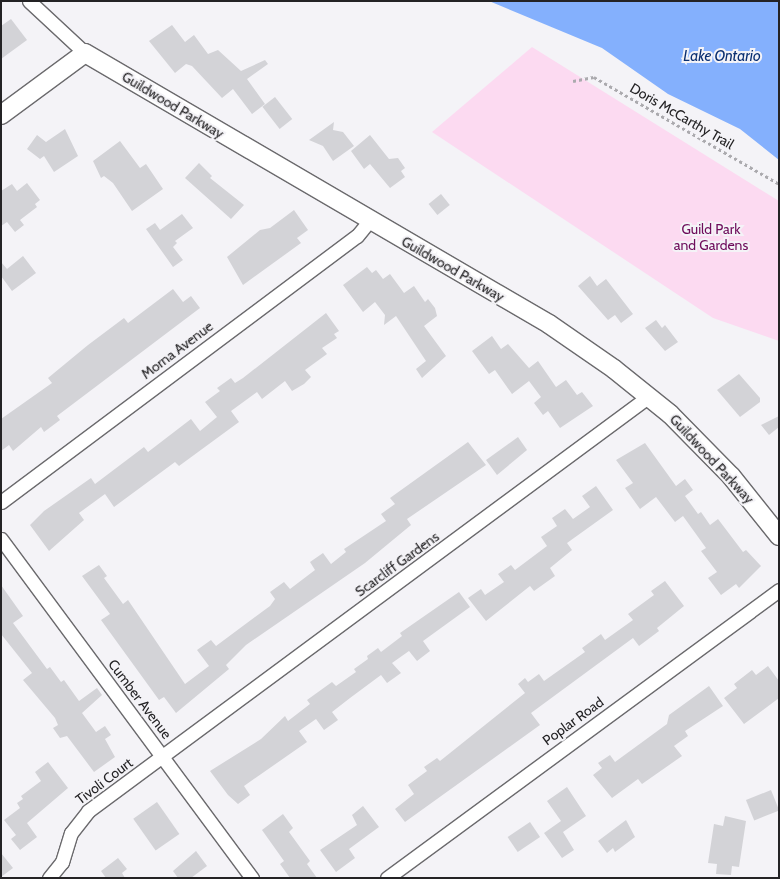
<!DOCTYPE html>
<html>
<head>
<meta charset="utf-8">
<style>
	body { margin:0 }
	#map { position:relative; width:780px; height:879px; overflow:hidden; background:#f4f3f7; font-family:Cabin,sans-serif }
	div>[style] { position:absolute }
	.green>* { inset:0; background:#fcdaf1 }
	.water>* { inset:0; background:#84b0fd }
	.building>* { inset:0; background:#d3d3d7; transform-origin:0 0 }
	.path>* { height:2.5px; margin-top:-1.25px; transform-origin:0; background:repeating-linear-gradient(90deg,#abaaae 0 3px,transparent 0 6px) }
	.roads { filter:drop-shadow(1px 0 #6b6a6d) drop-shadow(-1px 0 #6b6a6d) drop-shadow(0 1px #6b6a6d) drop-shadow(0 -1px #6b6a6d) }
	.street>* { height:13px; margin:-6.5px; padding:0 6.5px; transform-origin:6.5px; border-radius:6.5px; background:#fff }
	.secondary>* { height:18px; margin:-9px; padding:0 9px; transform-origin:9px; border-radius:9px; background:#fff }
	span { translate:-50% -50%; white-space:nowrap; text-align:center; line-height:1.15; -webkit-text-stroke:4px #f4f3f7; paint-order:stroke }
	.street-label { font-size:14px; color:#242325 }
	.park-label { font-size:14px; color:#6e0c5b }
	.water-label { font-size:15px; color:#092e70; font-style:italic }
	.frame { position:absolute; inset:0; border:2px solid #242325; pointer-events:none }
</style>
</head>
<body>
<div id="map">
	<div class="green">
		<i style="clip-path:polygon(532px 47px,779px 201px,779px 341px,713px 318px,432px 132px)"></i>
	</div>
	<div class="water">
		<i style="clip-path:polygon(489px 1px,779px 1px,779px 160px,740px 129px,668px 94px,602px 48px)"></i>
	</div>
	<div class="building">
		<i style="clip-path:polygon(11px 19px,27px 40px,1px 59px,1px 26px)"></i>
		<i style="clip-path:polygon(172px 25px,185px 42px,194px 35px,208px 54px,218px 50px,241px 71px,265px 60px,268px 64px,247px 79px,265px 104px,252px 114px,233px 89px,222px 98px,192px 66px,186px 64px,175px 73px,149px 41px)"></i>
		<i style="left:275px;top:97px;width:28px;height:16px;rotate:52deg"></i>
		<i style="clip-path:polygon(334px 122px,333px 130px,343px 132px,354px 146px,333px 161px,323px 146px,309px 140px)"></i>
		<i style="clip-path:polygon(65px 129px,78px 156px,54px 172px,44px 156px,40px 159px,27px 149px,37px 135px,46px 142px)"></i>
		<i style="clip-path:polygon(370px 135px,389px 159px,398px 158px,405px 168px,401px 171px,405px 177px,390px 188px,370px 164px,364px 169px,351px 151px)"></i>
		<i style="clip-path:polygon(120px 141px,140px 168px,146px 164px,163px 189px,132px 211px,113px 183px,104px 176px,101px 178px,93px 161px)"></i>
		<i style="clip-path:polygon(199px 163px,212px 176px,210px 178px,244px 205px,231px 219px,185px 178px)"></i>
		<i style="clip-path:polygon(27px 183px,40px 200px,35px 204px,37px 207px,20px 220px,24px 225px,15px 232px,7px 222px,1px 226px,1px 191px,12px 184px,17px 191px)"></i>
		<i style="left:441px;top:194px;width:14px;height:16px;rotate:51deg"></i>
		<i style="clip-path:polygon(294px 210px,308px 230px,297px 238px,301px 243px,243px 285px,227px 257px,260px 230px,270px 228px)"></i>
		<i style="clip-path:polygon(182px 214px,193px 228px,175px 241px,177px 243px,173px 247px,183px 260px,173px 267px,146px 229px,155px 223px,160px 230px)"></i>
		<i style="clip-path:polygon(23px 256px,36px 273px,12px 291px,1px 276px,1px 262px,7px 269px)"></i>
		<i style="clip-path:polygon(367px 267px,372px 273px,376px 270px,383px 279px,390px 274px,404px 293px,414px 286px,425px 302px,428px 299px,435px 308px,437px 316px,424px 326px,446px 356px,422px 378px,416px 369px,426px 361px,396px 316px,384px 325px,385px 315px,375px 302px,363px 312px,343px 285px)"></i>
		<i style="clip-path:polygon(590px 276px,597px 286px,606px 279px,633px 314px,621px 323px,615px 315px,608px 320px,578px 286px)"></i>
		<i style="clip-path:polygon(173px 289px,183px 302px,191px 296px,200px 308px,57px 416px,60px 420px,44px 432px,41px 427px,13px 451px,9px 445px,1px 451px,1px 419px,52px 383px,48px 378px,88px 345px,124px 318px,128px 323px)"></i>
		<i style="clip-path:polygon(326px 313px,339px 331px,334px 334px,337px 338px,322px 348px,327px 354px,305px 370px,311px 377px,304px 384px,292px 391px,285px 381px,262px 399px,257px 392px,231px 411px,239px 422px,179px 466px,175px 462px,114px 507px,105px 494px,79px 513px,84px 520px,49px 551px,30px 525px,44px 511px,91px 478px,95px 484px,144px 447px,148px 452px,191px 419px,200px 431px,217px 417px,205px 402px,220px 391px,217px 388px,231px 378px,235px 383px,243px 378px)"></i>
		<i style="clip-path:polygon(656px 320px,662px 328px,665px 325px,678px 342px,665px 351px,645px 328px)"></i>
		<i style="clip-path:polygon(492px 336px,501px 349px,508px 344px,529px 368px,538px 361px,556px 387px,566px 380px,577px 395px,582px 392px,593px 406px,560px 428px,548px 411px,543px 415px,534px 403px,541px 397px,529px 381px,512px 394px,495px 370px,489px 374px,472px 351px)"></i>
		<i style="clip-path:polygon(739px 374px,760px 398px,760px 402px,740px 417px,717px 390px)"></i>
		<i style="clip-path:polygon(779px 416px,779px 427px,769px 435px,761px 425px)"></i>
		<i style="clip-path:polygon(518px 437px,527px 450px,497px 475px,486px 460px)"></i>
		<i style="clip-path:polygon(468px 442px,486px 465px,407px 519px,411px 525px,365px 563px,246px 645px,226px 665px,229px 669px,176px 713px,164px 697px,159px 700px,101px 620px,110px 614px,82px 576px,99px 565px,107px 576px,104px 578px,123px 604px,128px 600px,185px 684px,209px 666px,197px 650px,211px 640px,216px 646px,270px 606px,275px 599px,270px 592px,284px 582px,290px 589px,315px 570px,310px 562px,323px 553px,331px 564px,346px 552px,344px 549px,386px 521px,381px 514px,395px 504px,390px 498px)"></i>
		<i style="clip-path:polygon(645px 443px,676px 486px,685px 479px,693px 490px,685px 496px,698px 514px,701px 512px,710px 525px,718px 519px,743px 552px,746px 550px,761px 566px,739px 588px,736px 584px,721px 595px,708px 578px,717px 572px,701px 551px,706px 548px,683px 516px,675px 522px,656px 497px,640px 509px,625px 488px,633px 483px,616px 460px)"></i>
		<i style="clip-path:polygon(596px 486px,613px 510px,567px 543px,572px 550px,550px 568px,555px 576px,534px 591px,530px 586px,486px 621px,468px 598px,481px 589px,485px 595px,504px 582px,498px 574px,511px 565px,515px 570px,547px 546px,541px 537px,557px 526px,552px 518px,565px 509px,573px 519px,590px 507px,582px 496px)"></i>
		<i style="clip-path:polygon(665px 581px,684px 606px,657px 628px,659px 631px,639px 646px,633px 638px,531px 713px,540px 725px,405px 822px,395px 809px,414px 794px,408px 785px,427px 771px,424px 767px,437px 758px,440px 761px,525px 693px,518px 684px,525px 678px,528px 682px,539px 674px,544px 681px,585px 652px,582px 648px,601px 634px,605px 640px,633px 620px,628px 614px,654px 595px,651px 591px)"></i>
		<i style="clip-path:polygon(1px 585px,23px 616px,13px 623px,47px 669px,50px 667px,61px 682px,64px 680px,79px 701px,97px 688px,102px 695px,82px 713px,96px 732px,105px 726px,111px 735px,105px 739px,115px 757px,94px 772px,67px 736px,60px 738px,53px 728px,58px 725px,55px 718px,23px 680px,32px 673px,1px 634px)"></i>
		<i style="clip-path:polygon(459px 592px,470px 607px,423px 641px,430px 651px,417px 661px,409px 651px,392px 663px,401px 673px,387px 683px,381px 675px,350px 698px,332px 712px,338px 720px,324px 730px,316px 719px,299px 731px,307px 742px,244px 786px,250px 795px,238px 804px,228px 795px,210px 771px,261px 739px,285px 716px,288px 721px,310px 704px,307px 700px,332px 682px,336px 686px,356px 672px,354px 669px,368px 659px,367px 656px,378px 648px,381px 652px,402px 636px,400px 633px)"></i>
		<i style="clip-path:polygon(768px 666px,779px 681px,779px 698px,744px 724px,724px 698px,737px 688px,734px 684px,752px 670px,756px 675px)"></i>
		<i style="clip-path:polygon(709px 686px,723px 706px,685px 731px,688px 736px,674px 746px,682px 756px,642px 784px,638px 779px,612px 798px,593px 775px,602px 768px,598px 763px,610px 755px,615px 762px,667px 724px,669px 715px)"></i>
		<i style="clip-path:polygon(48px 762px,68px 788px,27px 823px,37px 837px,20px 850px,11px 839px,16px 835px,4px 820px,20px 808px,17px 803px,23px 799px,21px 796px,41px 781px,35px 772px)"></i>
		<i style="clip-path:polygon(567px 787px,586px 816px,563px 832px,574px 850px,562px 858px,544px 833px,561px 821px,547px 801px)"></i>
		<i style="left:771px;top:790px;width:22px;height:27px;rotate:68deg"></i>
		<i style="left:157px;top:802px;width:39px;height:29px;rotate:55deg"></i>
		<i style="clip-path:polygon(363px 806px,379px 827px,349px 849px,355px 858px,336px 872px,320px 850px,357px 825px,352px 815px)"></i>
		<i style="clip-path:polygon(283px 814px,293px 828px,289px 832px,310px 861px,307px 864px,317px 878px,290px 878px,280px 864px,284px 861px,262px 830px)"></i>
		<i style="clip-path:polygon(725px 816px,746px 821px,739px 867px,732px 866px,731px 875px,716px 874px,717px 864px,708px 863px,714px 824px,723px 826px)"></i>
		<i style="clip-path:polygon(626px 820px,635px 837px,615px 852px,613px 848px,607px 853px,598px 841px)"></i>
		<i style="left:530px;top:822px;width:18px;height:27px;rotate:56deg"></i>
		<i style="clip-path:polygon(196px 851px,207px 866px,191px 878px,178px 878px,173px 871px)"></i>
		<i style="clip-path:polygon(1px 853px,13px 868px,1px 877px)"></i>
		<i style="clip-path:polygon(118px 858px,127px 869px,122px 873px,125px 878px,106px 878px,101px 871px)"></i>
	</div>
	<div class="path">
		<i style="left:573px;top:81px;width:21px;rotate:-11deg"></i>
		<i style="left:594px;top:77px;width:214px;rotate:30deg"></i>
	</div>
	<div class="roads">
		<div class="street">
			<i style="left:29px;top:1px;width:76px;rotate:42.9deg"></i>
			<i style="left:1px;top:502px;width:444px;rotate:-36.8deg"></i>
			<i style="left:357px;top:236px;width:19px;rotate:-51deg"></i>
			<i style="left:1px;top:539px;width:422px;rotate:53.5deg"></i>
			<i style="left:49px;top:878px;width:21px;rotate:-51deg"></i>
			<i style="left:62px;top:862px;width:30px;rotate:-73deg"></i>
			<i style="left:71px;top:833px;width:28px;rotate:-52deg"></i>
			<i style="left:88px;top:811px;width:698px;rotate:-36.49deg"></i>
			<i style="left:387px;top:878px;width:486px;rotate:-36.3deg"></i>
		</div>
		<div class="secondary">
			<i style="left:1px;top:115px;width:104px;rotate:-36.4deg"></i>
			<i style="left:85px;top:53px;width:537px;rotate:30.29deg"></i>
			<i style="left:549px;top:324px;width:79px;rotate:34.7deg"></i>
			<i style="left:614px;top:369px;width:72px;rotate:38.8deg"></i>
			<i style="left:670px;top:414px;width:87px;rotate:45.5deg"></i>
			<i style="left:731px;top:476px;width:77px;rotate:51.3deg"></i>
		</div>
	</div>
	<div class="street-label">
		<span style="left:173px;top:105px;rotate:31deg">Guildwood Parkway</span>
		<span style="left:682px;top:116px;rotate:30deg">Doris McCarthy Trail</span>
		<span style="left:453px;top:269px;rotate:30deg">Guildwood Parkway</span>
		<span style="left:177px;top:350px;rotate:-37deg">Morna Avenue</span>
		<span style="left:712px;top:459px;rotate:47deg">Guildwood Parkway</span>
		<span style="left:397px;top:564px;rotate:-36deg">Scarcliff Gardens</span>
		<span style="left:140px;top:699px;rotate:53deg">Cumber Avenue</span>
		<span style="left:573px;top:721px;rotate:-36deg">Poplar Road</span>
		<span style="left:104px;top:781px;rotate:-37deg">Tivoli Court</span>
	</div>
	<div class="park-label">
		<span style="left:711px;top:237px">Guild Park<br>and Gardens</span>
	</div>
	<div class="water-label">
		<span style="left:722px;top:57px">Lake Ontario</span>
	</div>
	<div class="frame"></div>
</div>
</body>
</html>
